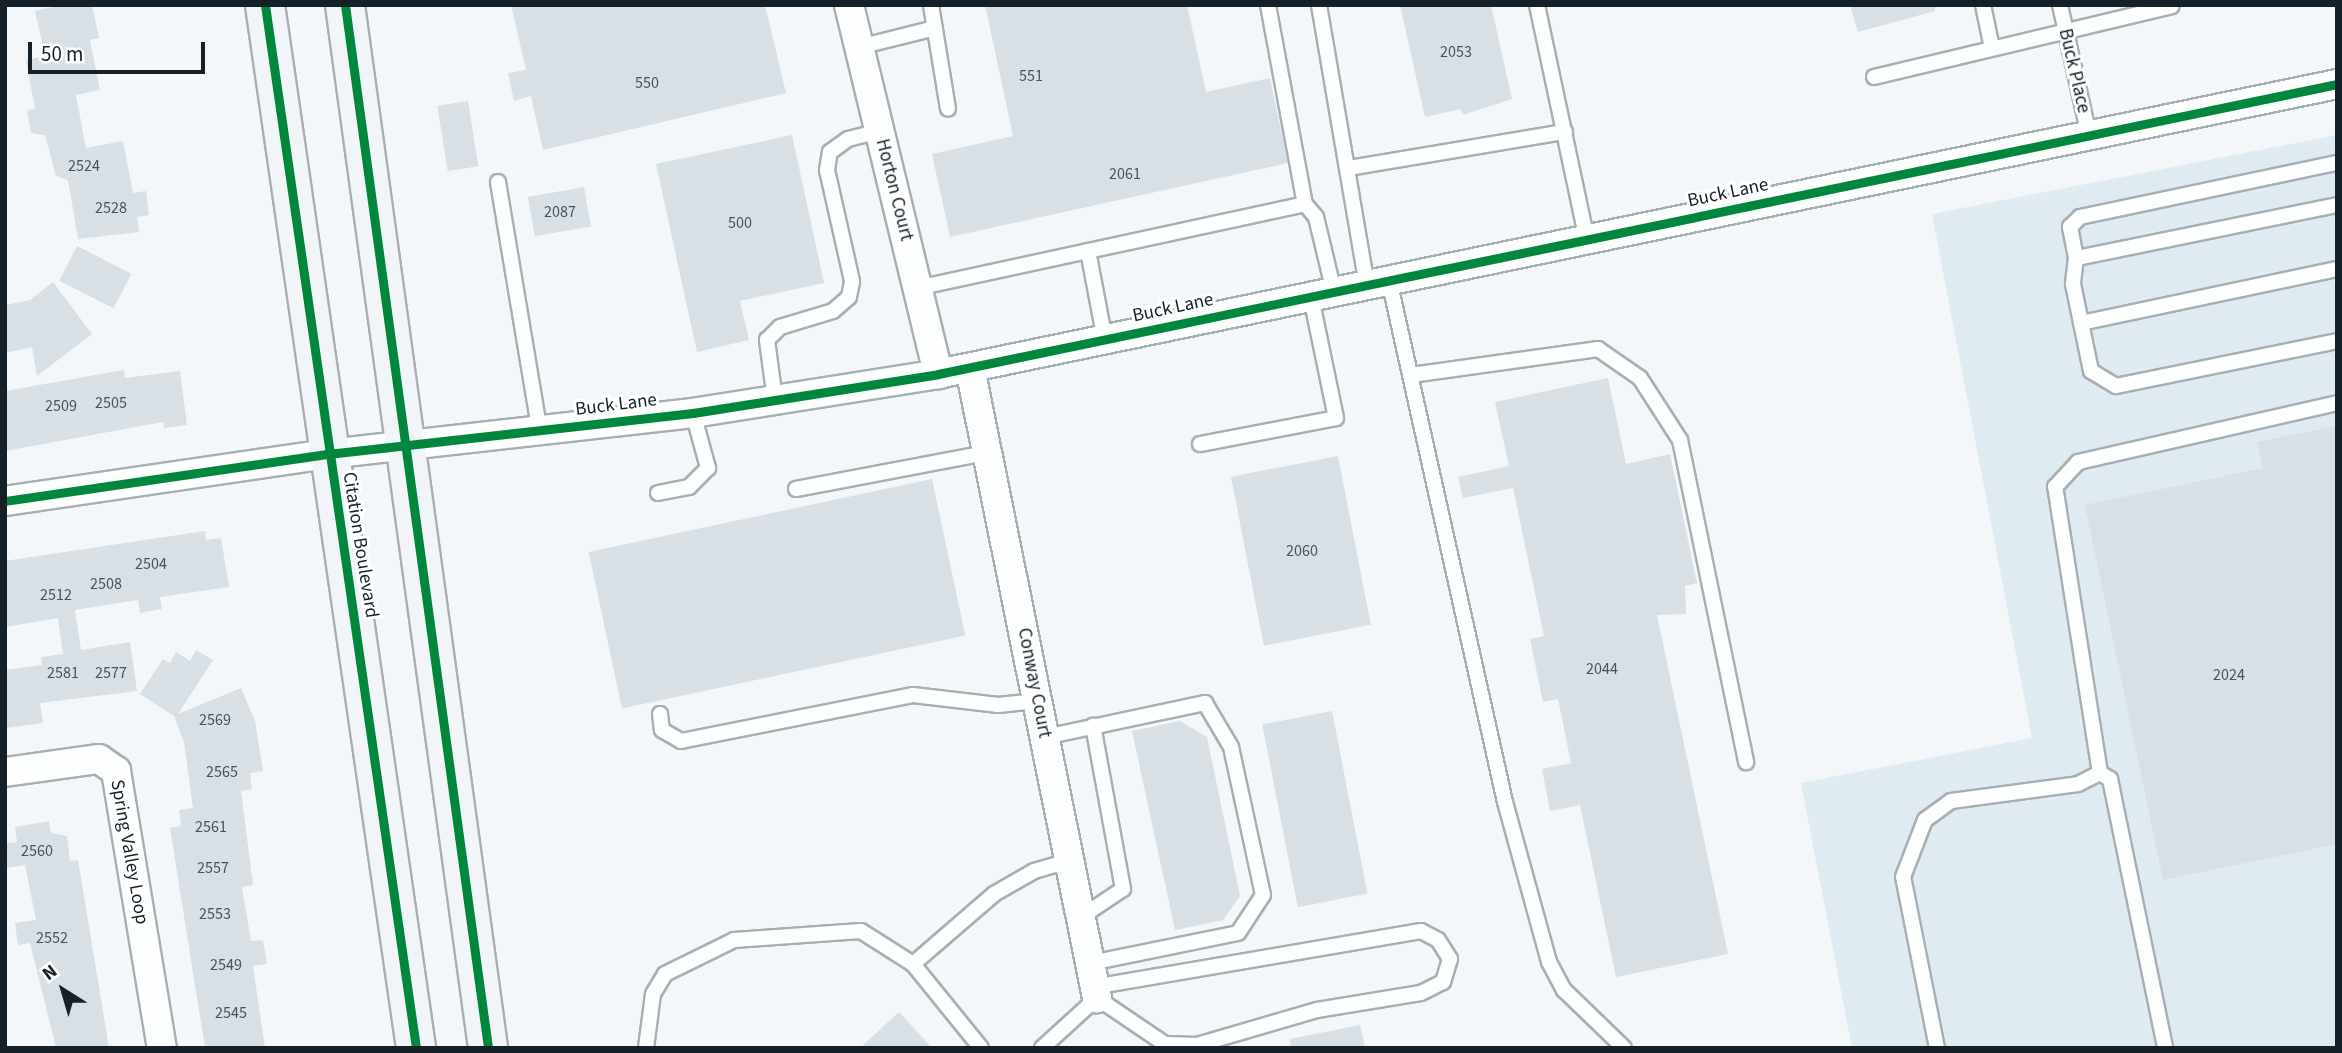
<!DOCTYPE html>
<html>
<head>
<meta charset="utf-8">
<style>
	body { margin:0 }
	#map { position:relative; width:2342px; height:1053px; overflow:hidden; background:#f4f7fa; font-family:"Source Sans 3",sans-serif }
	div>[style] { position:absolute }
	.built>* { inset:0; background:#dfeaf1 }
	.building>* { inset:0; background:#d8dfe5; transform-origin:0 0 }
	.roads { filter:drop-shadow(2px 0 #a8afb4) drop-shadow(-2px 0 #a8afb4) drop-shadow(0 2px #a8afb4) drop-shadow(0 -2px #a8afb4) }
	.lane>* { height:14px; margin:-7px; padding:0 7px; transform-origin:7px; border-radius:7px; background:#fdfefe }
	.street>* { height:28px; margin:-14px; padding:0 14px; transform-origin:14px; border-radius:14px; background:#fdfefe }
	.secondary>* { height:38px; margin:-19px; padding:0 19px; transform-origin:19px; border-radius:19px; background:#f2f5f7 }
	.cycleway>* { height:9px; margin:-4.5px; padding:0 4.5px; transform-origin:4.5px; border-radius:4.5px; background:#00873e }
	span { translate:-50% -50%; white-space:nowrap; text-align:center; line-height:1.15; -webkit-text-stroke:6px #fff; paint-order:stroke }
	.number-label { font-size:16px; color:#49535b }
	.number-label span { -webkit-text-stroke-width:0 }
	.street-label { font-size:19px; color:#152029 }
	.frame { position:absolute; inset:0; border:7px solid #152029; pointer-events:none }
	.north { position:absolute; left:28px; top:955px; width:70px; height:70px; -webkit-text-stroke:5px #fff; paint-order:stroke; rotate:323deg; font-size:19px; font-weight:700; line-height:28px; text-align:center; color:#152029 }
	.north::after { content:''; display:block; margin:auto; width:24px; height:32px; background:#152029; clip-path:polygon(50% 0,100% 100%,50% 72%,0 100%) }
	.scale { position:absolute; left:28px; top:42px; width:177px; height:32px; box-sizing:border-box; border:4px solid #152029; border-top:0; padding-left:9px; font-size:21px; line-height:24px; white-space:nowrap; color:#152029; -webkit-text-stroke:5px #fff; paint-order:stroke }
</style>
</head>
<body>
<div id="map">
	<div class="built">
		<i style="clip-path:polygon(2337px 135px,2337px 1048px,1852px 1048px,1801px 783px,2032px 738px,1932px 214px)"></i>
	</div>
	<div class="building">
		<i style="clip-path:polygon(60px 5px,92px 5px,99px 38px,90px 40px,100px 90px,76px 95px,86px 148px,123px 141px,133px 193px,146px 191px,149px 215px,137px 217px,139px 232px,78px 239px,68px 180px,56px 176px,45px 135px,31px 133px,27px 110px,35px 109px,26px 60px,45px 56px,35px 11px)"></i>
		<i style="clip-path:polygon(511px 5px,765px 5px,786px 93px,543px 150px,531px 96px,514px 101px,508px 73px,526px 70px)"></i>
		<i style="clip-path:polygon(985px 5px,1187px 5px,1206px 92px,1270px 78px,1288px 163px,950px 237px,932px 154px,1013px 136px)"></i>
		<i style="clip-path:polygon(1400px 5px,1491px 5px,1512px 99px,1463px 115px,1461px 109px,1425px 117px)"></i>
		<i style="clip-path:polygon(1850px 5px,1935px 5px,1935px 11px,1858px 32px)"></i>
		<i style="left:468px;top:101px;width:66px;height:31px;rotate:81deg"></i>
		<i style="clip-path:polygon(792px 135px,824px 283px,740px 301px,749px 340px,697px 352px,656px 164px)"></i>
		<i style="left:584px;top:187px;width:40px;height:57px;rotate:80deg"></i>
		<i style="left:77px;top:246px;width:61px;height:39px;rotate:27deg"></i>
		<i style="clip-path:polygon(53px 282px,92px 334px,37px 376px,32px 347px,5px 353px,5px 305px,30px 300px)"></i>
		<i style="clip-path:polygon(124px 370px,125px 378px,180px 371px,187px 425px,164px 428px,163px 422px,5px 451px,5px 391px)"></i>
		<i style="clip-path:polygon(1608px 378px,1626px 464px,1670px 454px,1697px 583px,1685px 586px,1686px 614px,1657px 615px,1728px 954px,1616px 977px,1580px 805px,1550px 811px,1542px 769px,1571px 763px,1558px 699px,1543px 702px,1530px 639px,1544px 636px,1513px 488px,1463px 498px,1458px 477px,1509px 466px,1495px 402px)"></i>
		<i style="clip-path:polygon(2337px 426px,2337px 844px,2163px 880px,2085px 505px,2263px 468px,2257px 442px)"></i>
		<i style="left:1338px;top:456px;width:172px;height:109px;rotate:79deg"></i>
		<i style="left:932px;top:479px;width:160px;height:351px;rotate:78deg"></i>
		<i style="clip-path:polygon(205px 531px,206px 540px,221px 538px,229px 587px,160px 597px,162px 609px,140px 613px,138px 600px,75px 610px,81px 650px,130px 642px,137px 691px,40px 703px,43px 723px,5px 728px,5px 670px,42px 665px,41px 657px,63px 654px,58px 618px,5px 627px,5px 561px)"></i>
		<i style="clip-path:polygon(196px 650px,213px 660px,178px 714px,241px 688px,255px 721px,263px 771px,250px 773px,252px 789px,241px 791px,253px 885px,242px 887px,251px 941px,263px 940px,267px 964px,253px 966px,265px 1048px,205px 1048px,170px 828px,181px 826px,179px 810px,193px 808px,184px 742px,174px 716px,140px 694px,163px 659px,170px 663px,176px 652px,190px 661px)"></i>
		<i style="left:1332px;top:711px;width:186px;height:71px;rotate:79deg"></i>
		<i style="clip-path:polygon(1180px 721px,1207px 737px,1240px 896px,1223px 920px,1175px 930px,1132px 731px)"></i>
		<i style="clip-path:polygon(49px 821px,51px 833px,67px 836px,70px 861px,78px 860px,109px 1048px,56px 1048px,30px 943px,18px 945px,15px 923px,36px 920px,25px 865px,5px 868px,5px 843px,17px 842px,15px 827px)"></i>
		<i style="clip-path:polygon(899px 1012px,932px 1048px,860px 1048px)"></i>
		<i style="clip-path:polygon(1360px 1025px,1365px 1048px,1291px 1048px,1290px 1039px)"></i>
	</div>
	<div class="roads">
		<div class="lane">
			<i style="left:931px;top:5px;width:105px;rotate:80.7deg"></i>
			<i style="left:1268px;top:5px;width:202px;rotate:79.5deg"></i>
			<i style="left:1319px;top:5px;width:284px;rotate:80.3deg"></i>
			<i style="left:1537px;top:5px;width:240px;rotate:78deg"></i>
			<i style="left:1983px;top:5px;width:44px;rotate:78.2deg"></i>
			<i style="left:2060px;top:5px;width:134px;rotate:77.5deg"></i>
			<i style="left:859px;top:47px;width:78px;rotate:-14deg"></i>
			<i style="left:1874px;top:77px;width:306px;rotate:-13.4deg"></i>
			<i style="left:1349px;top:168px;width:219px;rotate:-9.5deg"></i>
			<i style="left:498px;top:182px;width:254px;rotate:80.5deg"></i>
			<i style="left:2337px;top:205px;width:266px;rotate:168.5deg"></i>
			<i style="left:2076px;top:258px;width:26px;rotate:97deg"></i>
			<i style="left:2073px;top:284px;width:89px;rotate:78.3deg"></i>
			<i style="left:2091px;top:371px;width:29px;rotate:31deg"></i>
			<i style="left:2116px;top:386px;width:226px;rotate:-11.5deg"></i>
			<i style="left:1088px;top:251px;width:91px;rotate:79.2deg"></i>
			<i style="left:2076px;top:258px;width:32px;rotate:-101deg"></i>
			<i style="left:2070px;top:227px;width:14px;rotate:-45deg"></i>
			<i style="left:2080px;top:217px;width:263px;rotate:-11.9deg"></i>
			<i style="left:1389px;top:280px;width:535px;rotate:77.47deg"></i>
			<i style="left:1505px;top:802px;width:166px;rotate:74.6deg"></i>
			<i style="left:1549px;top:962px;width:32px;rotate:62deg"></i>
			<i style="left:1564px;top:990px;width:83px;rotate:44deg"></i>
			<i style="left:917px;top:288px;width:397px;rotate:-12.2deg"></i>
			<i style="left:1305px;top:204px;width:17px;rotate:50deg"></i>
			<i style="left:1316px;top:217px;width:77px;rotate:76.5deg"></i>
			<i style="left:2081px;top:323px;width:262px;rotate:-11.9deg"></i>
			<i style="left:1411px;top:375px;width:189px;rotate:-7.9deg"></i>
			<i style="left:1598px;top:349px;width:51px;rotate:34.6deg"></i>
			<i style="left:1640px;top:378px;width:74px;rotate:57.2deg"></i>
			<i style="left:1680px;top:440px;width:329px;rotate:78.4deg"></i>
			<i style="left:775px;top:400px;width:61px;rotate:-97.6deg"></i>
			<i style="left:767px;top:340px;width:18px;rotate:-45deg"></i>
			<i style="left:780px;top:327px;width:55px;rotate:-16.8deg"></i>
			<i style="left:833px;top:311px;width:21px;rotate:-41deg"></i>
			<i style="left:849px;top:297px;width:16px;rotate:-79deg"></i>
			<i style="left:852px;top:281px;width:114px;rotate:-102.7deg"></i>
			<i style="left:827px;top:170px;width:18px;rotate:-81deg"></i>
			<i style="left:830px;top:152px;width:22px;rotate:-36deg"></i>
			<i style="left:848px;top:139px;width:33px;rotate:-14deg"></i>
			<i style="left:1200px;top:444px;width:138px;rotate:-10.8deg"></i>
			<i style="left:1336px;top:418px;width:124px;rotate:-101.7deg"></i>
			<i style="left:796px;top:489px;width:194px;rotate:-10.7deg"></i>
			<i style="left:658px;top:493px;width:32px;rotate:-11deg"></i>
			<i style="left:689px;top:487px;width:27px;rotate:-45deg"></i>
			<i style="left:708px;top:468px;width:57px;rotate:-105.3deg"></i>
			<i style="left:660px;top:714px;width:16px;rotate:83deg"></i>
			<i style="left:662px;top:730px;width:22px;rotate:30deg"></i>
			<i style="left:681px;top:741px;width:237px;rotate:-11.2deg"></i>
			<i style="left:913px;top:695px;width:86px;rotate:6.7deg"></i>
			<i style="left:998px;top:705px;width:39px;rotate:-6deg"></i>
			<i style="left:1045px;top:737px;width:164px;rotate:-12deg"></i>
			<i style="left:1205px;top:703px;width:51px;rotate:59.4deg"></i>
			<i style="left:1231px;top:747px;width:151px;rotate:77.8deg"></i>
			<i style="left:1263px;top:895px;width:45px;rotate:123.3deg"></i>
			<i style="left:1238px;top:933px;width:151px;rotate:168.5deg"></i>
			<i style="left:2100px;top:773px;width:12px;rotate:31deg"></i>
			<i style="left:2110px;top:779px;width:275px;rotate:78.4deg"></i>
			<i style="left:1081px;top:917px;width:50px;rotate:-33.7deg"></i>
			<i style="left:1123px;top:889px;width:166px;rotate:-100.4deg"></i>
			<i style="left:646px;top:1048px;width:54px;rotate:-82.6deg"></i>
			<i style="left:653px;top:994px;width:23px;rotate:-59deg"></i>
			<i style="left:665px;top:974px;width:77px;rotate:-26.2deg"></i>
			<i style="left:734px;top:940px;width:127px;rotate:-4.1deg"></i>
			<i style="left:861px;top:931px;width:62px;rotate:32.4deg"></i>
			<i style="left:981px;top:1048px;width:108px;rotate:-129deg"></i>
			<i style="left:913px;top:964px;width:107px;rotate:-40.8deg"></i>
			<i style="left:994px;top:894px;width:46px;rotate:-29.9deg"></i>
			<i style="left:1034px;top:871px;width:36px;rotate:-16deg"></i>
			<i style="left:1042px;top:1048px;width:74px;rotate:-42.3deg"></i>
			<i style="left:1097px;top:998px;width:82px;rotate:34.1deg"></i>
			<i style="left:1165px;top:1044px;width:32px;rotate:2deg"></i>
			<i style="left:1197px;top:1045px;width:125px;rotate:-16.3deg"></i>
			<i style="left:1317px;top:1010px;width:105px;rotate:-9.3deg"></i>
			<i style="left:1421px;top:993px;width:25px;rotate:-27deg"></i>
			<i style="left:1443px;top:982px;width:24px;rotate:-73deg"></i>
			<i style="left:1450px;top:959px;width:22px;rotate:-122deg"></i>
			<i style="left:1438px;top:940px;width:19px;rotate:-152deg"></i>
			<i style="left:1421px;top:931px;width:332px;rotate:170.3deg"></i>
			<i style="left:1937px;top:1048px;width:174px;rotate:-101.2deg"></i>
			<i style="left:1903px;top:877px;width:61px;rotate:-68.9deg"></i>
			<i style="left:1925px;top:820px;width:32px;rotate:-36deg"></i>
			<i style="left:1951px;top:801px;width:128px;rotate:-7.6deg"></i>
			<i style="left:2078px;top:784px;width:25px;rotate:-27deg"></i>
			<i style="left:2100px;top:773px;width:290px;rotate:-98.9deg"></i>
			<i style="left:2055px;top:487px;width:34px;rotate:-47deg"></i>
			<i style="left:2078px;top:462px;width:266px;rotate:-12.8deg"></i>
		</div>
		<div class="street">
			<i style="left:849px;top:5px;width:380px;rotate:76.4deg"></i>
			<i style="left:970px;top:368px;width:643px;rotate:78.6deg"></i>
			<i style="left:5px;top:501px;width:326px;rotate:-8.3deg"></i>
			<i style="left:328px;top:454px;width:367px;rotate:-6.4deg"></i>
			<i style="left:693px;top:413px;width:248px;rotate:-9deg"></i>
			<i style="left:938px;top:374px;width:1429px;rotate:-11.71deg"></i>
			<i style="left:5px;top:772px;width:95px;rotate:-7.9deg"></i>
			<i style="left:99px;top:759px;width:21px;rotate:35deg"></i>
			<i style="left:116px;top:771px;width:281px;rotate:80.6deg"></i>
		</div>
		<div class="secondary">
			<i style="left:265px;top:5px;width:1054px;rotate:81.76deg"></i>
			<i style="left:345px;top:5px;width:1053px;rotate:82.19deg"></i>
		</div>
	</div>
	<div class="cycleway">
		<i style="left:265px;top:5px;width:1054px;rotate:81.76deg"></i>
		<i style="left:345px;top:5px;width:1053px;rotate:82.19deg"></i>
		<i style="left:5px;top:501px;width:326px;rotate:-8.3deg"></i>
		<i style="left:328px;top:454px;width:367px;rotate:-6.4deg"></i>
		<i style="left:693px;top:413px;width:248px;rotate:-9deg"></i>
		<i style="left:938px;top:374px;width:1429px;rotate:-11.71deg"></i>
	</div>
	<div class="number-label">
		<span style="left:1456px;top:52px">2053</span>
		<span style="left:1031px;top:76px">551</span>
		<span style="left:647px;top:83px">550</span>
		<span style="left:84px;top:166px">2524</span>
		<span style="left:1125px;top:174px">2061</span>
		<span style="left:111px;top:208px">2528</span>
		<span style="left:560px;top:212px">2087</span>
		<span style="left:740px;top:223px">500</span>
		<span style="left:111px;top:403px">2505</span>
		<span style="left:61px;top:406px">2509</span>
		<span style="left:1302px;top:551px">2060</span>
		<span style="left:151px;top:564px">2504</span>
		<span style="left:106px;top:584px">2508</span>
		<span style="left:56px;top:595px">2512</span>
		<span style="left:1602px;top:669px">2044</span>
		<span style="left:63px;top:673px">2581</span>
		<span style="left:111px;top:673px">2577</span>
		<span style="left:2229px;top:675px">2024</span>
		<span style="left:215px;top:720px">2569</span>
		<span style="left:222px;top:772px">2565</span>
		<span style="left:211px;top:827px">2561</span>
		<span style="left:37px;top:851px">2560</span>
		<span style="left:213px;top:868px">2557</span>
		<span style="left:215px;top:914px">2553</span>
		<span style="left:52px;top:938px">2552</span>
		<span style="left:226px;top:965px">2549</span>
		<span style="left:231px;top:1013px">2545</span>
	</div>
	<div class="street-label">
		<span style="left:2074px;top:71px;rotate:77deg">Buck Place</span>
		<span style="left:894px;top:190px;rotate:76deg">Horton Court</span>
		<span style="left:1728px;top:193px;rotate:-12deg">Buck Lane</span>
		<span style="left:1173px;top:308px;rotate:-12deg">Buck Lane</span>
		<span style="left:616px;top:405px;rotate:-7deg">Buck Lane</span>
		<span style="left:360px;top:545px;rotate:81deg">Citation Boulevard</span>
		<span style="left:1034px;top:683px;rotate:79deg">Conway Court</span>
		<span style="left:129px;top:852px;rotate:80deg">Spring Valley Loop</span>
	</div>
	<div class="frame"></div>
	<div class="north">N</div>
	<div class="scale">50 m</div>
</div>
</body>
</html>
